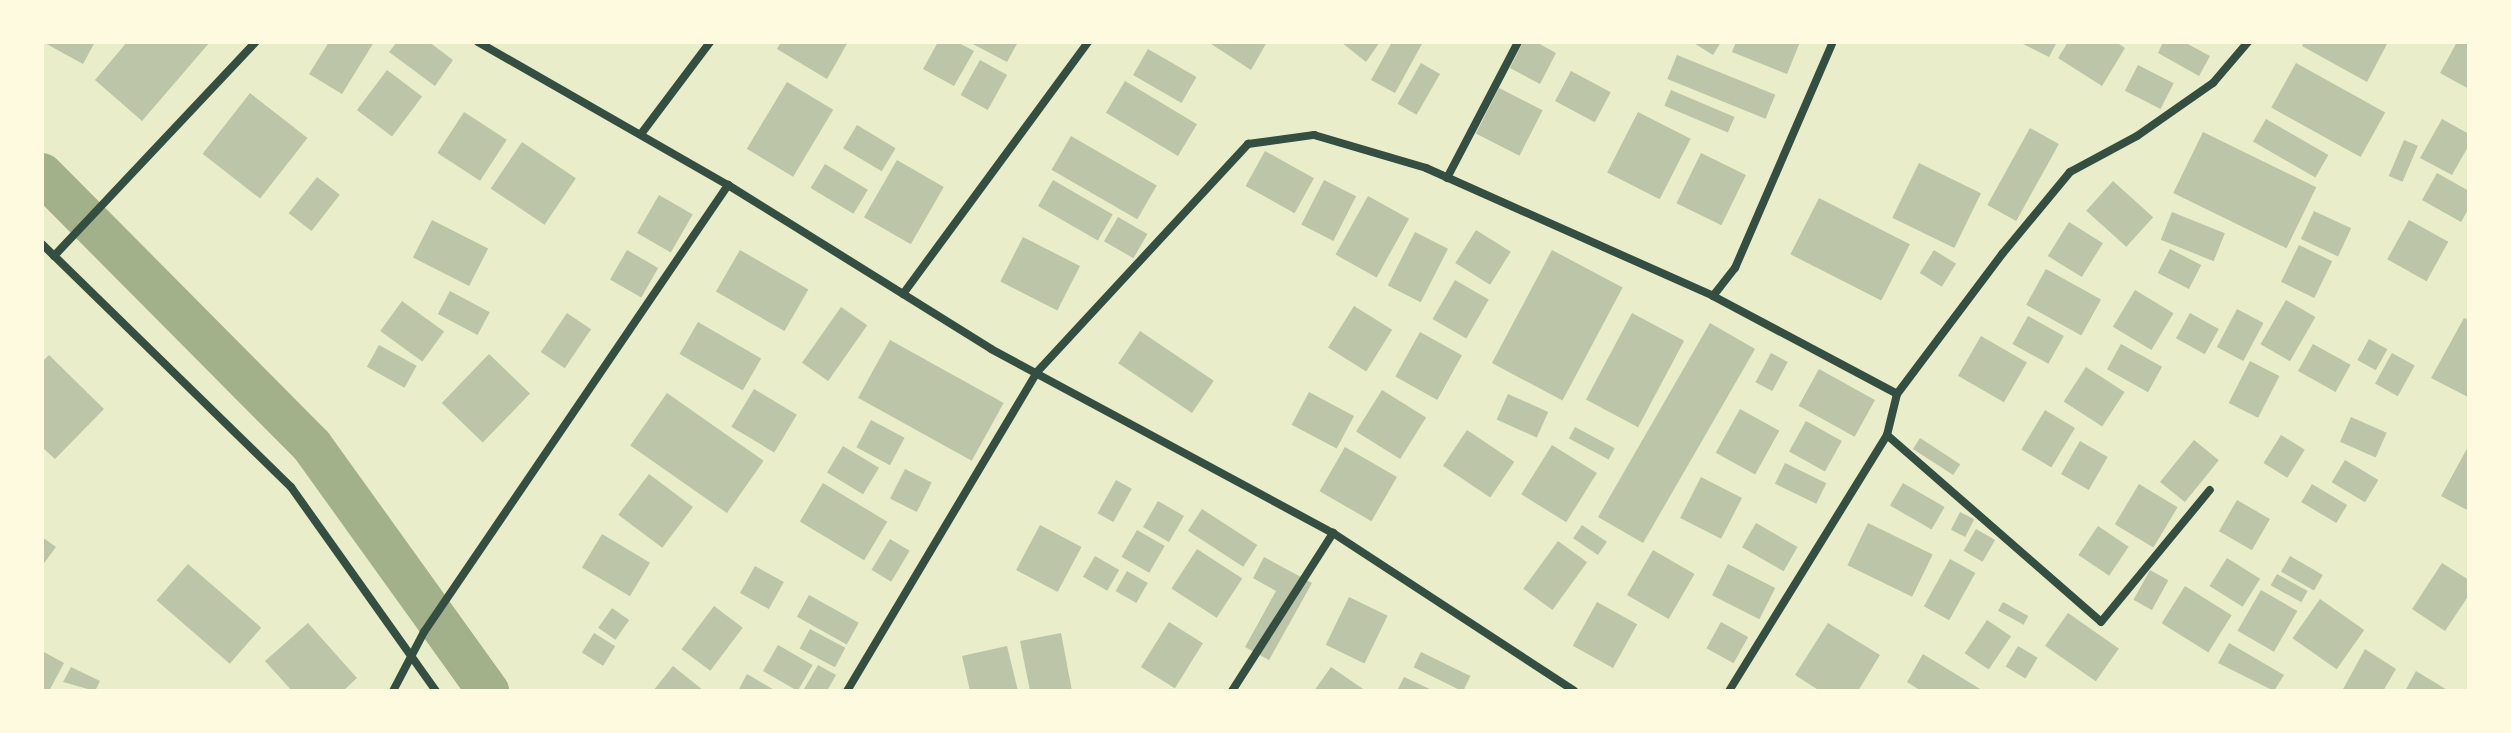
<!DOCTYPE html>
<html>
<head>
<meta charset="utf-8">
<style>
	body { margin:0 }
	#map { position:relative; width:2511px; height:733px; overflow:hidden; background:#e9edc9; font-family:"DejaVu Sans",sans-serif }
	div>[style] { position:absolute }
	.canal>* { height:42px; margin:-21px; padding:0 21px; transform-origin:21px; border-radius:21px; background:#a3b18a }
	.building>* { inset:0; background:#bcc5a7; transform-origin:0 0 }
	.minor>* { height:8px; margin:-4px; padding:0 4px; transform-origin:4px; border-radius:4px; background:#344e41 }
	span { translate:-50% -50%; white-space:nowrap; text-align:center; line-height:1.15; -webkit-text-stroke:6px #fefae0; paint-order:stroke }
	.frame { position:absolute; inset:0; border:44px solid #fefae0; pointer-events:none }
</style>
</head>
<body>
<div id="map">
	<div class="canal">
		<i style="left:42px;top:174px;width:383px;rotate:45.2deg"></i>
		<i style="left:312px;top:446px;width:302px;rotate:54.3deg"></i>
	</div>
	<div class="building">
		<i style="clip-path:polygon(43px 42px,95px 42px,83px 64px)"></i>
		<i style="clip-path:polygon(127px 42px,210px 42px,142px 121px,95px 80px)"></i>
		<i style="clip-path:polygon(329px 42px,374px 42px,342px 94px,309px 74px)"></i>
		<i style="clip-path:polygon(397px 42px,429px 42px,453px 60px,435px 86px,389px 52px)"></i>
		<i style="clip-path:polygon(781px 42px,848px 42px,827px 79px,777px 49px)"></i>
		<i style="clip-path:polygon(938px 42px,957px 42px,974px 51px,954px 86px,923px 69px)"></i>
		<i style="clip-path:polygon(969px 42px,1018px 42px,1007px 62px)"></i>
		<i style="clip-path:polygon(1208px 42px,1267px 42px,1251px 70px)"></i>
		<i style="clip-path:polygon(1341px 42px,1380px 42px,1366px 62px)"></i>
		<i style="clip-path:polygon(1392px 42px,1423px 42px,1395px 93px,1371px 80px)"></i>
		<i style="clip-path:polygon(1523px 42px,1536px 42px,1556px 53px,1540px 84px,1510px 68px)"></i>
		<i style="clip-path:polygon(1692px 42px,1721px 42px,1713px 55px)"></i>
		<i style="clip-path:polygon(1736px 42px,1800px 42px,1787px 74px,1732px 52px)"></i>
		<i style="clip-path:polygon(2019px 42px,2057px 42px,2049px 57px)"></i>
		<i style="clip-path:polygon(2068px 42px,2116px 42px,2125px 48px,2102px 86px,2058px 58px)"></i>
		<i style="clip-path:polygon(2163px 42px,2184px 42px,2210px 56px,2199px 76px,2158px 53px)"></i>
		<i style="clip-path:polygon(2304px 42px,2388px 42px,2367px 82px,2302px 46px)"></i>
		<i style="clip-path:polygon(2457px 42px,2469px 42px,2469px 89px,2440px 73px)"></i>
		<i style="left:1148px;top:49px;width:56px;height:30px;rotate:30deg"></i>
		<i style="left:1677px;top:55px;width:106px;height:26px;rotate:22deg"></i>
		<i style="left:980px;top:60px;width:31px;height:40px;rotate:29deg"></i>
		<i style="left:1421px;top:63px;width:22px;height:47px;rotate:30deg"></i>
		<i style="left:2296px;top:63px;width:102px;height:51px;rotate:29deg"></i>
		<i style="left:2138px;top:65px;width:40px;height:29px;rotate:27deg"></i>
		<i style="left:387px;top:70px;width:44px;height:50px;rotate:37deg"></i>
		<i style="left:1571px;top:71px;width:45px;height:34px;rotate:28deg"></i>
		<i style="left:1125px;top:81px;width:84px;height:37px;rotate:31deg"></i>
		<i style="left:787px;top:82px;width:54px;height:78px;rotate:31deg"></i>
		<i style="left:1499px;top:88px;width:49px;height:51px;rotate:27deg"></i>
		<i style="left:1671px;top:90px;width:69px;height:17px;rotate:23deg"></i>
		<i style="left:250px;top:93px;width:73px;height:77px;rotate:38deg"></i>
		<i style="left:464px;top:112px;width:51px;height:49px;rotate:33deg"></i>
		<i style="left:1638px;top:112px;width:59px;height:68px;rotate:27deg"></i>
		<i style="left:2266px;top:119px;width:72px;height:26px;rotate:30deg"></i>
		<i style="clip-path:polygon(2442px 119px,2469px 134px,2469px 145px,2452px 175px,2420px 158px)"></i>
		<i style="left:857px;top:125px;width:45px;height:27px;rotate:31deg"></i>
		<i style="left:2030px;top:128px;width:33px;height:88px;rotate:29deg"></i>
		<i style="left:2203px;top:132px;width:126px;height:68px;rotate:26deg"></i>
		<i style="left:1071px;top:136px;width:99px;height:39px;rotate:30deg"></i>
		<i style="left:2404px;top:140px;width:15px;height:39px;rotate:23deg"></i>
		<i style="left:522px;top:142px;width:65px;height:56px;rotate:34deg"></i>
		<i style="left:1265px;top:151px;width:56px;height:40px;rotate:29deg"></i>
		<i style="left:1701px;top:153px;width:50px;height:56px;rotate:26deg"></i>
		<i style="left:897px;top:160px;width:54px;height:66px;rotate:30deg"></i>
		<i style="left:1919px;top:163px;width:69px;height:61px;rotate:26deg"></i>
		<i style="left:825px;top:164px;width:50px;height:28px;rotate:31deg"></i>
		<i style="clip-path:polygon(2437px 173px,2469px 191px,2469px 208px,2461px 222px,2422px 200px)"></i>
		<i style="left:317px;top:177px;width:29px;height:46px;rotate:38deg"></i>
		<i style="left:1053px;top:180px;width:69px;height:30px;rotate:30deg"></i>
		<i style="left:1324px;top:180px;width:36px;height:50px;rotate:27deg"></i>
		<i style="left:2113px;top:181px;width:54px;height:40px;rotate:42deg"></i>
		<i style="left:659px;top:195px;width:39px;height:44px;rotate:30deg"></i>
		<i style="left:1368px;top:196px;width:47px;height:67px;rotate:29deg"></i>
		<i style="left:1819px;top:198px;width:102px;height:63px;rotate:27deg"></i>
		<i style="left:2314px;top:211px;width:41px;height:31px;rotate:25deg"></i>
		<i style="left:2172px;top:212px;width:57px;height:30px;rotate:22deg"></i>
		<i style="left:1118px;top:217px;width:34px;height:28px;rotate:30deg"></i>
		<i style="left:432px;top:220px;width:63px;height:42px;rotate:27deg"></i>
		<i style="left:2409px;top:220px;width:45px;height:45px;rotate:29deg"></i>
		<i style="left:2069px;top:222px;width:40px;height:40px;rotate:32deg"></i>
		<i style="left:1476px;top:230px;width:41px;height:39px;rotate:32deg"></i>
		<i style="left:1415px;top:232px;width:37px;height:60px;rotate:27deg"></i>
		<i style="left:1023px;top:237px;width:64px;height:50px;rotate:27deg"></i>
		<i style="left:2299px;top:245px;width:37px;height:41px;rotate:26deg"></i>
		<i style="left:2170px;top:249px;width:35px;height:27px;rotate:27deg"></i>
		<i style="left:627px;top:250px;width:36px;height:34px;rotate:30deg"></i>
		<i style="left:740px;top:250px;width:79px;height:48px;rotate:30deg"></i>
		<i style="left:1552px;top:250px;width:80px;height:128px;rotate:28deg"></i>
		<i style="left:1934px;top:250px;width:26px;height:27px;rotate:32deg"></i>
		<i style="left:2046px;top:269px;width:63px;height:41px;rotate:29deg"></i>
		<i style="left:1455px;top:280px;width:39px;height:45px;rotate:30deg"></i>
		<i style="left:2135px;top:290px;width:45px;height:43px;rotate:31deg"></i>
		<i style="left:450px;top:291px;width:45px;height:26px;rotate:28deg"></i>
		<i style="left:2286px;top:300px;width:34px;height:51px;rotate:30deg"></i>
		<i style="left:402px;top:301px;width:52px;height:37px;rotate:36deg"></i>
		<i style="left:1354px;top:306px;width:45px;height:49px;rotate:32deg"></i>
		<i style="left:841px;top:307px;width:32px;height:68px;rotate:35deg"></i>
		<i style="left:2237px;top:309px;width:30px;height:43px;rotate:28deg"></i>
		<i style="left:567px;top:313px;width:29px;height:47px;rotate:34deg"></i>
		<i style="left:1632px;top:313px;width:59px;height:98px;rotate:28deg"></i>
		<i style="left:2190px;top:313px;width:33px;height:29px;rotate:29deg"></i>
		<i style="left:2028px;top:316px;width:41px;height:32px;rotate:29deg"></i>
		<i style="clip-path:polygon(2464px 318px,2469px 320px,2468px 397px,2431px 378px)"></i>
		<i style="left:698px;top:322px;width:73px;height:37px;rotate:30deg"></i>
		<i style="left:1710px;top:323px;width:52px;height:224px;rotate:30deg"></i>
		<i style="left:1140px;top:331px;width:89px;height:39px;rotate:34deg"></i>
		<i style="left:1420px;top:332px;width:48px;height:51px;rotate:29deg"></i>
		<i style="left:1981px;top:336px;width:53px;height:46px;rotate:30deg"></i>
		<i style="left:2369px;top:339px;width:21px;height:24px;rotate:29deg"></i>
		<i style="left:890px;top:340px;width:130px;height:66px;rotate:29deg"></i>
		<i style="left:2121px;top:344px;width:47px;height:29px;rotate:29deg"></i>
		<i style="left:2313px;top:344px;width:43px;height:31px;rotate:29deg"></i>
		<i style="left:379px;top:345px;width:43px;height:25px;rotate:29deg"></i>
		<i style="left:1771px;top:353px;width:19px;height:33px;rotate:28deg"></i>
		<i style="left:2392px;top:353px;width:26px;height:35px;rotate:29deg"></i>
		<i style="left:489px;top:354px;width:57px;height:68px;rotate:44deg"></i>
		<i style="clip-path:polygon(49px 355px,104px 409px,55px 459px,42px 447px,42px 362px)"></i>
		<i style="left:2250px;top:361px;width:33px;height:47px;rotate:27deg"></i>
		<i style="left:2086px;top:367px;width:46px;height:41px;rotate:33deg"></i>
		<i style="left:1819px;top:369px;width:64px;height:42px;rotate:29deg"></i>
		<i style="left:754px;top:389px;width:50px;height:44px;rotate:31deg"></i>
		<i style="left:1382px;top:390px;width:52px;height:49px;rotate:32deg"></i>
		<i style="left:1309px;top:392px;width:51px;height:37px;rotate:28deg"></i>
		<i style="left:667px;top:393px;width:118px;height:64px;rotate:35deg"></i>
		<i style="left:1508px;top:394px;width:44px;height:28px;rotate:24deg"></i>
		<i style="left:1740px;top:409px;width:45px;height:50px;rotate:29deg"></i>
		<i style="left:2045px;top:410px;width:35px;height:46px;rotate:31deg"></i>
		<i style="left:2351px;top:417px;width:39px;height:27px;rotate:24deg"></i>
		<i style="left:871px;top:420px;width:38px;height:31px;rotate:28deg"></i>
		<i style="left:1806px;top:421px;width:41px;height:35px;rotate:29deg"></i>
		<i style="left:1575px;top:427px;width:45px;height:13px;rotate:28deg"></i>
		<i style="left:1467px;top:430px;width:57px;height:43px;rotate:34deg"></i>
		<i style="left:2281px;top:435px;width:28px;height:33px;rotate:32deg"></i>
		<i style="left:1920px;top:438px;width:48px;height:13px;rotate:33deg"></i>
		<i style="left:2194px;top:440px;width:32px;height:54px;rotate:39deg"></i>
		<i style="left:2080px;top:441px;width:32px;height:38px;rotate:30deg"></i>
		<i style="left:1552px;top:445px;width:53px;height:58px;rotate:32deg"></i>
		<i style="clip-path:polygon(2469px 445px,2469px 511px,2441px 496px)"></i>
		<i style="left:843px;top:446px;width:42px;height:31px;rotate:31deg"></i>
		<i style="left:1345px;top:447px;width:60px;height:51px;rotate:30deg"></i>
		<i style="left:2345px;top:460px;width:39px;height:26px;rotate:31deg"></i>
		<i style="left:1785px;top:463px;width:46px;height:23px;rotate:26deg"></i>
		<i style="left:905px;top:469px;width:30px;height:33px;rotate:27deg"></i>
		<i style="left:649px;top:474px;width:55px;height:51px;rotate:37deg"></i>
		<i style="left:1701px;top:477px;width:46px;height:46px;rotate:27deg"></i>
		<i style="left:1116px;top:480px;width:18px;height:38px;rotate:29deg"></i>
		<i style="left:823px;top:483px;width:75px;height:45px;rotate:31deg"></i>
		<i style="left:1903px;top:483px;width:48px;height:26px;rotate:30deg"></i>
		<i style="left:2139px;top:484px;width:45px;height:47px;rotate:31deg"></i>
		<i style="left:2312px;top:484px;width:41px;height:21px;rotate:31deg"></i>
		<i style="left:2237px;top:500px;width:38px;height:36px;rotate:30deg"></i>
		<i style="left:1158px;top:501px;width:30px;height:30px;rotate:30deg"></i>
		<i style="left:1202px;top:509px;width:66px;height:26px;rotate:33deg"></i>
		<i style="left:1960px;top:512px;width:16px;height:20px;rotate:27deg"></i>
		<i style="left:1756px;top:523px;width:48px;height:28px;rotate:30deg"></i>
		<i style="left:1868px;top:523px;width:72px;height:47px;rotate:26deg"></i>
		<i style="left:1040px;top:525px;width:47px;height:51px;rotate:28deg"></i>
		<i style="left:1582px;top:525px;width:30px;height:16px;rotate:34deg"></i>
		<i style="left:2098px;top:526px;width:37px;height:35px;rotate:34deg"></i>
		<i style="left:1976px;top:529px;width:22px;height:25px;rotate:30deg"></i>
		<i style="left:1137px;top:530px;width:32px;height:31px;rotate:30deg"></i>
		<i style="left:602px;top:534px;width:56px;height:39px;rotate:31deg"></i>
		<i style="clip-path:polygon(42px 537px,56px 547px,42px 566px)"></i>
		<i style="left:890px;top:539px;width:23px;height:36px;rotate:31deg"></i>
		<i style="left:1558px;top:541px;width:36px;height:59px;rotate:36deg"></i>
		<i style="left:1197px;top:549px;width:54px;height:47px;rotate:33deg"></i>
		<i style="left:1653px;top:550px;width:48px;height:52px;rotate:30deg"></i>
		<i style="left:1095px;top:556px;width:28px;height:24px;rotate:30deg"></i>
		<i style="left:2290px;top:556px;width:38px;height:18px;rotate:30deg"></i>
		<i style="clip-path:polygon(1264px 557px,1312px 583px,1269px 660px,1245px 647px,1276px 591px,1253px 578px)"></i>
		<i style="left:2227px;top:558px;width:39px;height:33px;rotate:32deg"></i>
		<i style="left:1950px;top:559px;width:29px;height:54px;rotate:29deg"></i>
		<i style="clip-path:polygon(2442px 563px,2469px 580px,2469px 595px,2445px 631px,2412px 609px)"></i>
		<i style="left:188px;top:564px;width:97px;height:48px;rotate:41deg"></i>
		<i style="left:1728px;top:564px;width:53px;height:35px;rotate:27deg"></i>
		<i style="left:755px;top:566px;width:33px;height:31px;rotate:29deg"></i>
		<i style="left:2150px;top:570px;width:21px;height:34px;rotate:29deg"></i>
		<i style="left:1127px;top:571px;width:24px;height:23px;rotate:30deg"></i>
		<i style="left:2277px;top:574px;width:35px;height:13px;rotate:29deg"></i>
		<i style="left:2185px;top:586px;width:55px;height:44px;rotate:32deg"></i>
		<i style="left:2261px;top:590px;width:42px;height:47px;rotate:30deg"></i>
		<i style="left:809px;top:595px;width:57px;height:25px;rotate:29deg"></i>
		<i style="left:1349px;top:597px;width:43px;height:53px;rotate:26deg"></i>
		<i style="left:2320px;top:599px;width:54px;height:48px;rotate:35deg"></i>
		<i style="left:1597px;top:602px;width:46px;height:50px;rotate:29deg"></i>
		<i style="left:2003px;top:602px;width:29px;height:10px;rotate:29deg"></i>
		<i style="left:714px;top:606px;width:36px;height:54px;rotate:37deg"></i>
		<i style="left:612px;top:608px;width:21px;height:24px;rotate:35deg"></i>
		<i style="left:2068px;top:613px;width:62px;height:40px;rotate:35deg"></i>
		<i style="left:1987px;top:620px;width:29px;height:40px;rotate:34deg"></i>
		<i style="left:1169px;top:622px;width:40px;height:53px;rotate:32deg"></i>
		<i style="left:1721px;top:622px;width:31px;height:30px;rotate:29deg"></i>
		<i style="clip-path:polygon(308px 623px,357px 678px,343px 691px,292px 691px,265px 661px)"></i>
		<i style="clip-path:polygon(1828px 623px,1880px 655px,1858px 691px,1820px 691px,1795px 675px)"></i>
		<i style="left:810px;top:629px;width:40px;height:22px;rotate:28deg"></i>
		<i style="left:594px;top:633px;width:25px;height:23px;rotate:32deg"></i>
		<i style="clip-path:polygon(1061px 633px,1072px 691px,1030px 691px,1020px 641px)"></i>
		<i style="clip-path:polygon(2229px 643px,2284px 675px,2274px 691px,2218px 663px)"></i>
		<i style="left:778px;top:645px;width:40px;height:30px;rotate:30deg"></i>
		<i style="clip-path:polygon(1007px 646px,1018px 691px,970px 691px,962px 656px)"></i>
		<i style="left:2018px;top:646px;width:23px;height:24px;rotate:31deg"></i>
		<i style="clip-path:polygon(2365px 649px,2396px 669px,2383px 691px,2342px 691px)"></i>
		<i style="clip-path:polygon(42px 651px,64px 663px,49px 691px,42px 691px)"></i>
		<i style="left:1421px;top:652px;width:55px;height:17px;rotate:26deg"></i>
		<i style="clip-path:polygon(1923px 654px,1980px 689px,1979px 691px,1921px 691px,1907px 682px)"></i>
		<i style="clip-path:polygon(818px 665px,836px 675px,827px 691px,808px 691px,804px 689px)"></i>
		<i style="clip-path:polygon(673px 666px,704px 691px,653px 691px)"></i>
		<i style="clip-path:polygon(71px 667px,100px 681px,95px 691px,63px 682px)"></i>
		<i style="clip-path:polygon(1331px 667px,1366px 691px,1314px 691px)"></i>
		<i style="clip-path:polygon(2416px 671px,2449px 691px,2405px 691px)"></i>
		<i style="clip-path:polygon(747px 674px,776px 691px,738px 691px)"></i>
		<i style="clip-path:polygon(1404px 677px,1434px 691px,1397px 691px)"></i>
	</div>
	<div class="minor">
		<i style="left:478px;top:42px;width:288px;rotate:29.8deg"></i>
		<i style="left:728px;top:185px;width:310px;rotate:31.9deg"></i>
		<i style="left:991px;top:349px;width:388px;rotate:28.3deg"></i>
		<i style="left:1333px;top:533px;width:288px;rotate:33.2deg"></i>
		<i style="left:641px;top:134px;width:115px;rotate:-53.1deg"></i>
		<i style="left:1447px;top:178px;width:153px;rotate:-62.4deg"></i>
		<i style="left:42px;top:244px;width:348px;rotate:44.3deg"></i>
		<i style="left:291px;top:487px;width:250px;rotate:54.6deg"></i>
		<i style="left:54px;top:256px;width:294px;rotate:-46.7deg"></i>
		<i style="left:903px;top:294px;width:313px;rotate:-53.7deg"></i>
		<i style="left:1713px;top:296px;width:36px;rotate:-52deg"></i>
		<i style="left:1735px;top:268px;width:246px;rotate:-66.6deg"></i>
		<i style="left:1887px;top:435px;width:284px;rotate:41.1deg"></i>
		<i style="left:2101px;top:622px;width:171px;rotate:-50.5deg"></i>
		<i style="left:393px;top:691px;width:67px;rotate:-62.3deg"></i>
		<i style="left:424px;top:632px;width:541px;rotate:-55.78deg"></i>
		<i style="left:847px;top:691px;width:371px;rotate:-59.2deg"></i>
		<i style="left:1037px;top:372px;width:311px;rotate:-47.2deg"></i>
		<i style="left:1248px;top:144px;width:67px;rotate:-7.8deg"></i>
		<i style="left:1314px;top:135px;width:117px;rotate:16.4deg"></i>
		<i style="left:1426px;top:168px;width:314px;rotate:24deg"></i>
		<i style="left:1713px;top:296px;width:208px;rotate:28deg"></i>
		<i style="left:1232px;top:691px;width:188px;rotate:-57.4deg"></i>
		<i style="left:1729px;top:691px;width:301px;rotate:-58.3deg"></i>
		<i style="left:1887px;top:435px;width:42px;rotate:-76.3deg"></i>
		<i style="left:1897px;top:394px;width:176px;rotate:-53.1deg"></i>
		<i style="left:2003px;top:253px;width:105px;rotate:-50.4deg"></i>
		<i style="left:2070px;top:172px;width:76px;rotate:-28.2deg"></i>
		<i style="left:2137px;top:136px;width:93px;rotate:-34.9deg"></i>
		<i style="left:2213px;top:83px;width:54px;rotate:-49.5deg"></i>
	</div>
	<div class="frame"></div>
</div>
</body>
</html>
